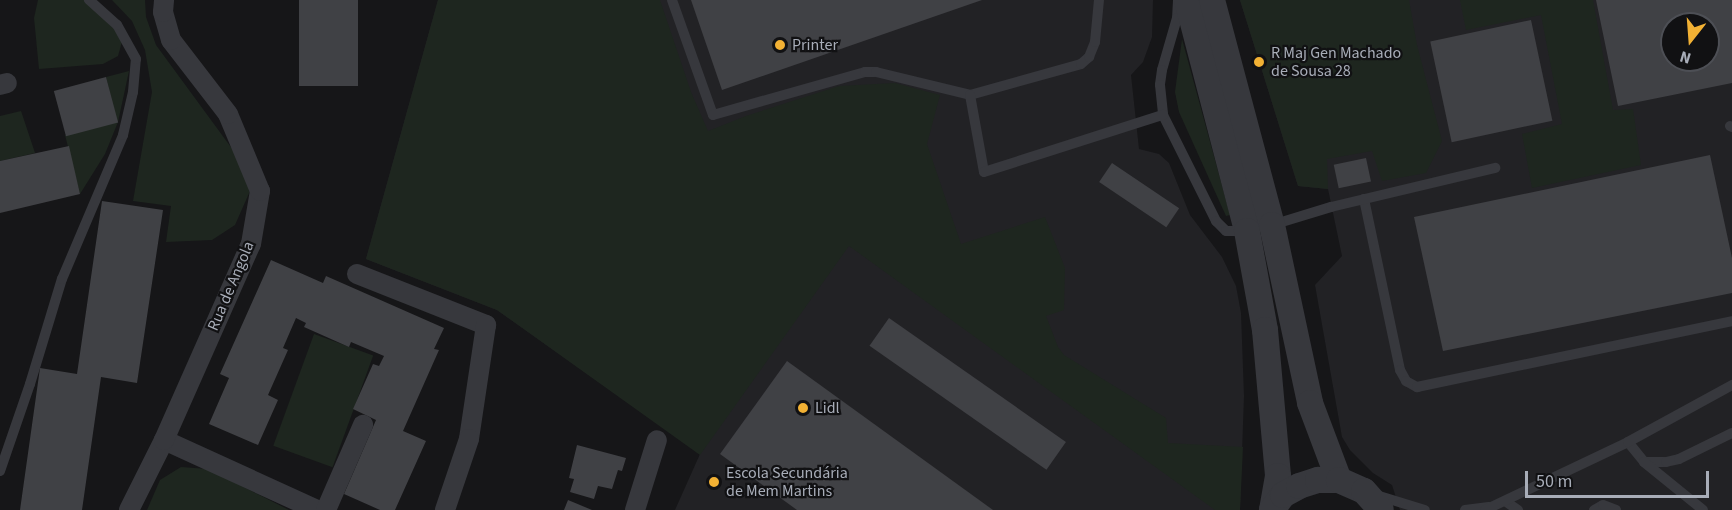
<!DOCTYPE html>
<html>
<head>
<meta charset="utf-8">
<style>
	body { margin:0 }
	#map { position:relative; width:1732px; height:510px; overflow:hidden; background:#161618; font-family:"Source Sans 3",sans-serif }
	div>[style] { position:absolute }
	.built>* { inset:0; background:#222225 }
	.green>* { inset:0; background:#1e261f; transform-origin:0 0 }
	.building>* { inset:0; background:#404145; transform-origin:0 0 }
	.service>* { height:10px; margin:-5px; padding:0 5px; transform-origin:5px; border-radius:5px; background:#37383d }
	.minor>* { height:20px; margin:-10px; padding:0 10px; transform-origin:10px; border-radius:10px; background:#37383d }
	.tertiary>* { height:26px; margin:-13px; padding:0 13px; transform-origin:13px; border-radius:13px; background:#37383d }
	.dots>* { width:16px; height:16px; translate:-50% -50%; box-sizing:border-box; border:3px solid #111113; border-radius:50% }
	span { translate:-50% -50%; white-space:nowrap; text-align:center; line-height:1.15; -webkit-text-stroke:4.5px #111113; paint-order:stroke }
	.poi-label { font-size:16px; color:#a8adb8 }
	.left { translate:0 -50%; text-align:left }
	.street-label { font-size:16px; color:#a8adb8 }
	.north { position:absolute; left:1660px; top:12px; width:60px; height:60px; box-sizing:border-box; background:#111113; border:2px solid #4d4f55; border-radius:50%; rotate:197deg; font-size:16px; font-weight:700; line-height:24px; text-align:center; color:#a8adb8 }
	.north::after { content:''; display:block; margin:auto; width:21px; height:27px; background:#f2b134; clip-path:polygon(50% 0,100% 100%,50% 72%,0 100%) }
	.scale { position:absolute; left:1525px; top:471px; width:184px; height:27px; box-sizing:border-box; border:3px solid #a8adb8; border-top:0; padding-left:8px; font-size:18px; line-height:21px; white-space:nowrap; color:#a8adb8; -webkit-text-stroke:4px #111113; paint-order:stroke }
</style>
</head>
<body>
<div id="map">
	<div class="built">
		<i style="clip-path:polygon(438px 0,1153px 0,1152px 37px,1143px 62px,1131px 75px,1139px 149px,1159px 154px,1169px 163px,1190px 215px,1222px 257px,1236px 286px,1241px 313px,1244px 396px,1240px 510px,675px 510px,700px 454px,497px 310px,366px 259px)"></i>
		<i style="clip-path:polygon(evenodd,1240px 0,1732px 0,1732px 510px,1400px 510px,1392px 485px,1373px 473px,1350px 450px,1342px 437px,1315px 285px,1342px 256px,1328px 189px,1298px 186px,1240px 0,1672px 24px,1708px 24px,1708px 60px,1672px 60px,1672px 24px)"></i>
	</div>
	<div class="green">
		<i style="clip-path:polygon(38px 0,85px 0,123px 38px,118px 56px,103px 64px,39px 69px,34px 18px)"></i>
		<i style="clip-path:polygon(112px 0,145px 0,146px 17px,156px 45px,244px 165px,250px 191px,235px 225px,212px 240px,166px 242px,171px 206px,133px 201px,152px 92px,145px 50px,132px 21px)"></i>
		<i style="clip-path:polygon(438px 0,660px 0,691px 92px,708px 131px,746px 116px,839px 86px,895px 83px,940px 95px,927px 144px,961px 244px,1045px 217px,1065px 268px,1064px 310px,1046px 316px,1058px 347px,1064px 355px,1166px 418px,1168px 443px,1243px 447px,1240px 510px,1215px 510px,849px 246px,700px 455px,497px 310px,366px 259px)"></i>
		<i style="clip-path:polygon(1240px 0,1409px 0,1417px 45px,1442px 141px,1426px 173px,1382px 181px,1372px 151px,1327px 159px,1328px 189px,1298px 186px)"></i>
		<i style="clip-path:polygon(1460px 0,1593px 0,1613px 110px,1633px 109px,1641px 165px,1532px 188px,1522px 134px,1562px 124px,1541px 15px,1466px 30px)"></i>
		<i style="clip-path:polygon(1182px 39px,1230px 215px,1226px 216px,1179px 112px,1175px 92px)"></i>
		<i style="clip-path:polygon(129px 71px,118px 122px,105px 154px,80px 194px,65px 135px,117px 122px,106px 77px)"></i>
		<i style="clip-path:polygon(21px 111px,35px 153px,0 161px,0 116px)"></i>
		<i style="left:314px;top:334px;width:63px;height:119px;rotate:20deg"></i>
		<i style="clip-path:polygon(181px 467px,208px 469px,289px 510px,147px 510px,160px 480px)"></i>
	</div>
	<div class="building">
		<i style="left:299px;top:0;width:59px;height:86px"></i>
		<i style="clip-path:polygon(691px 0,982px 0,722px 90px)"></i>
		<i style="clip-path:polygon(evenodd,1596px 0,1732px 0,1732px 83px,1618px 106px,1596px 0,1672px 24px,1708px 24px,1708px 60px,1672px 60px,1672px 24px)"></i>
		<i style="left:1531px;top:20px;width:103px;height:103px;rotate:78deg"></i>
		<i style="left:106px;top:77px;width:47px;height:54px;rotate:75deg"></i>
		<i style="clip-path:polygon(69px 146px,80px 194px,0 213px,0 161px)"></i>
		<i style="clip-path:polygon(1710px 155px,1732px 258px,1732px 293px,1443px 351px,1414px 217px)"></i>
		<i style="left:1366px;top:158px;width:24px;height:33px;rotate:78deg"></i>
		<i style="left:1112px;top:163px;width:81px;height:23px;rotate:34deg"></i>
		<i style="clip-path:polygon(102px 201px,163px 210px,137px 383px,101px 377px,82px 510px,20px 510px,40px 368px,77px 374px)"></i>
		<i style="clip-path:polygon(271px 260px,323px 283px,326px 276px,444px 328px,434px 349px,439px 350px,403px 431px,426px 441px,395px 510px,380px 510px,344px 494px,376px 420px,353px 409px,373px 364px,379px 366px,384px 356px,351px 342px,349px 347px,304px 327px,306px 323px,296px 318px,283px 348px,288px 350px,268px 395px,278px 400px,258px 445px,209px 424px,229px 378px,220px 374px)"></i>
		<i style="left:889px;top:318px;width:216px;height:34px;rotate:35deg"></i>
		<i style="clip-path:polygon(787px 361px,993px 510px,797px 510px,720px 454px)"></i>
		<i style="clip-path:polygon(577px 445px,626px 458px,622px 471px,618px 470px,612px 489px,598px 486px,594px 499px,570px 492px,574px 479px,569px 478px)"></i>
		<i style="clip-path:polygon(568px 500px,592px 510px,564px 510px)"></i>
	</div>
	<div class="service">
		<i style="left:672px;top:0;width:122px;rotate:70.4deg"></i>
		<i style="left:713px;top:115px;width:158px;rotate:-15.8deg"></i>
		<i style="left:865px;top:72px;width:11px"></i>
		<i style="left:876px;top:72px;width:97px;rotate:13.7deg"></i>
		<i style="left:970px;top:95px;width:115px;rotate:-15.6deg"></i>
		<i style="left:1081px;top:64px;width:11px;rotate:-41deg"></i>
		<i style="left:1089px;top:57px;width:16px;rotate:-68deg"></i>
		<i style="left:1095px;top:42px;width:42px;rotate:-84.6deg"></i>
		<i style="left:1178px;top:0;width:18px;rotate:93deg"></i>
		<i style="left:1177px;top:18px;width:54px;rotate:106.1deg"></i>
		<i style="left:1162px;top:70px;width:15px;rotate:98deg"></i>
		<i style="left:1160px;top:85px;width:30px;rotate:84deg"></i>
		<i style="left:1163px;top:115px;width:119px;rotate:63.4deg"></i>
		<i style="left:1216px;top:221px;width:14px;rotate:45deg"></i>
		<i style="left:1226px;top:231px;width:22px"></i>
		<i style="left:970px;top:95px;width:78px;rotate:79.7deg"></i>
		<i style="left:984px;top:172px;width:188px;rotate:-17.7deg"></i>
		<i style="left:1730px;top:126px;width:2px;rotate:27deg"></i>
		<i style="left:1364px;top:199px;width:175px;rotate:78.1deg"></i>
		<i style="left:1400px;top:370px;width:13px;rotate:61deg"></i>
		<i style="left:1406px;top:381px;width:13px;rotate:29deg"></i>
		<i style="left:1417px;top:387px;width:322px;rotate:-11.8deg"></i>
		<i style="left:1272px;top:225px;width:62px;rotate:-17deg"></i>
		<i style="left:1331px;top:207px;width:169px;rotate:-13.4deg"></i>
		<i style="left:1628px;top:442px;width:26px;rotate:51deg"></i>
		<i style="left:1644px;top:462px;width:22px"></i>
		<i style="left:1666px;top:462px;width:13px;rotate:-13deg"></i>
		<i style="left:1679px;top:459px;width:59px;rotate:-26.1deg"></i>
		<i style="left:1644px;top:462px;width:76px;rotate:39.1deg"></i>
		<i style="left:0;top:471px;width:92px;rotate:-71deg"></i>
		<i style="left:30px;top:384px;width:110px;rotate:-73.1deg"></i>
		<i style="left:62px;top:279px;width:156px;rotate:-67deg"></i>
		<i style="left:123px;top:135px;width:44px;rotate:-76.9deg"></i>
		<i style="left:133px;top:92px;width:33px;rotate:-85deg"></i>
		<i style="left:136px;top:59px;width:39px;rotate:-119deg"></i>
		<i style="left:117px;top:25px;width:38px;rotate:-138deg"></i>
		<i style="left:1376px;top:495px;width:51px;rotate:17deg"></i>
		<i style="left:1505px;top:501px;width:16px;rotate:35deg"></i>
		<i style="left:1465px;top:510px;width:24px;rotate:-7deg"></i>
		<i style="left:1485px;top:510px;width:158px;rotate:-25.4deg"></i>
		<i style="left:1628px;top:442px;width:119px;rotate:-28.7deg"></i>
		<i style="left:1594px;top:510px;width:10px;rotate:-29deg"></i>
		<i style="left:1603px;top:505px;width:14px;rotate:21deg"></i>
	</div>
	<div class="minor">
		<i style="left:0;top:85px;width:7px;rotate:-16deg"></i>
		<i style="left:357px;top:274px;width:139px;rotate:21.6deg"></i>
		<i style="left:486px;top:325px;width:115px;rotate:98.5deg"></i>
		<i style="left:469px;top:439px;width:75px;rotate:108.7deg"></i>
		<i style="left:164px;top:440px;width:168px;rotate:24.6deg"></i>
		<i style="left:129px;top:510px;width:78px;rotate:-63.4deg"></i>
		<i style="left:164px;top:440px;width:214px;rotate:-66.1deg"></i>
		<i style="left:251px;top:244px;width:54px;rotate:-80.4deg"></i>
		<i style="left:260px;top:191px;width:83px;rotate:-112.6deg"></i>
		<i style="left:228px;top:114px;width:93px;rotate:-127.6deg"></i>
		<i style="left:171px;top:40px;width:29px;rotate:-106deg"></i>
		<i style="left:163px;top:12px;width:12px;rotate:-85deg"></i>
		<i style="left:326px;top:510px;width:93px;rotate:-66.5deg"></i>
		<i style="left:635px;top:510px;width:73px;rotate:-72.6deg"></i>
	</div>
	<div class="tertiary">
		<i style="left:1187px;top:0;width:239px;rotate:75.4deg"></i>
		<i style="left:1247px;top:231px;width:101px;rotate:79.7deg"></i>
		<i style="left:1265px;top:330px;width:147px;rotate:84.9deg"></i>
		<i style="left:1278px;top:476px;width:35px;rotate:100deg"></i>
		<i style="left:1212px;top:0;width:233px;rotate:75.1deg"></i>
		<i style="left:1272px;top:225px;width:182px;rotate:77.9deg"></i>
		<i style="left:1310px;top:403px;width:82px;rotate:69.4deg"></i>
		<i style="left:1272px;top:510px;width:19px;rotate:-54deg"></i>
		<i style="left:1283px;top:495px;width:18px;rotate:-29deg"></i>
		<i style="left:1299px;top:486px;width:20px;rotate:-18deg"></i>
		<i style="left:1318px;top:480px;width:21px"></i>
		<i style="left:1339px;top:480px;width:27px;rotate:24deg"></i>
		<i style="left:1364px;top:491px;width:25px;rotate:48deg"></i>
	</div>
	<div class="dots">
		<i style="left:780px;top:45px;background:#f2b134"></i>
		<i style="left:1259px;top:62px;background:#f2b134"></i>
		<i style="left:803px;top:408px;background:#f2b134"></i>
		<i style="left:714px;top:482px;background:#f2b134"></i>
	</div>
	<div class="poi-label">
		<span class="left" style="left:792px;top:45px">Printer</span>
		<span class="left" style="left:1271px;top:62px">R Maj Gen Machado<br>de Sousa 28</span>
		<span class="left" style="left:815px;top:408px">Lidl</span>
		<span class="left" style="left:726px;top:482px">Escola Secundária<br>de Mem Martins</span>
	</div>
	<div class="street-label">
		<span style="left:231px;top:286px;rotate:-67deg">Rua de Angola</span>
	</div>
	<div class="north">N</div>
	<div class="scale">50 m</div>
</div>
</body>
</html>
